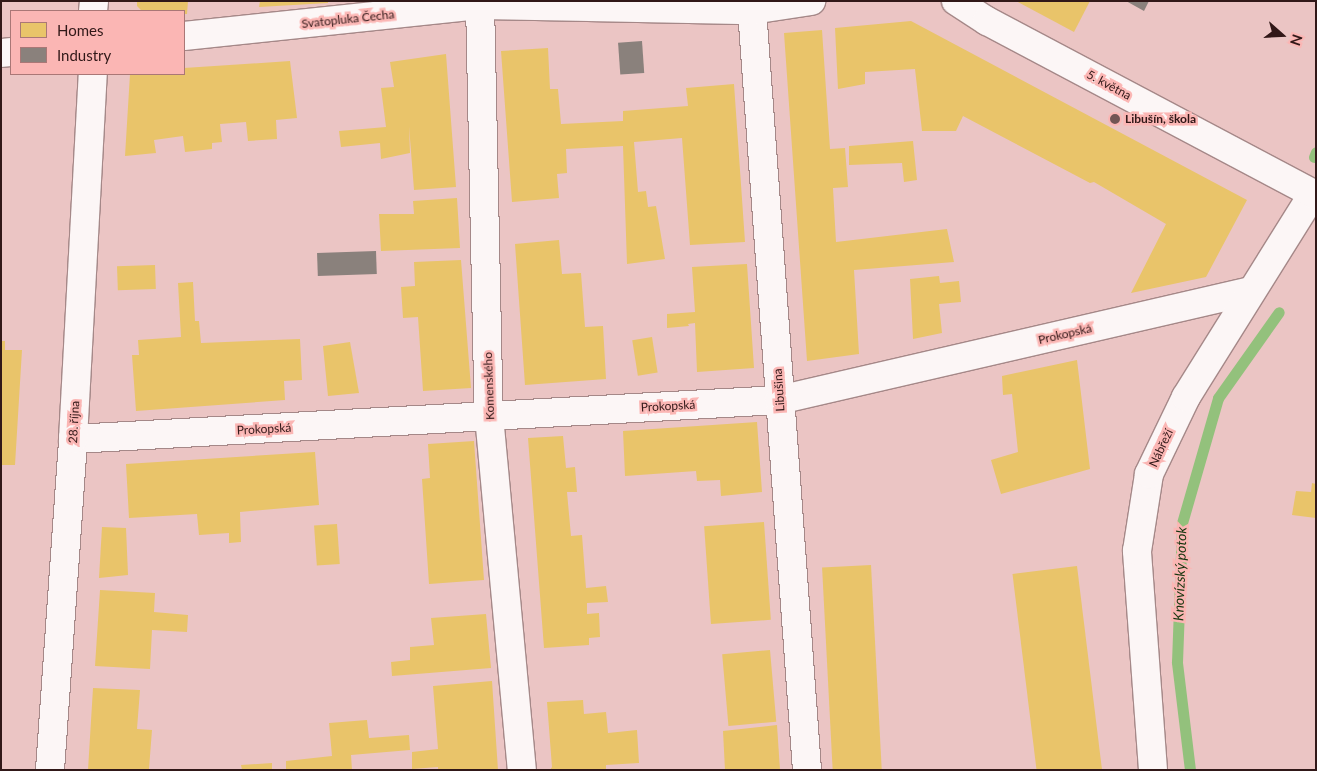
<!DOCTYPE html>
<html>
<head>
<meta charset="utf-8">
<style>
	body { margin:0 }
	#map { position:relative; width:1317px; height:771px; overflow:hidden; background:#ebc5c4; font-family:Lato,sans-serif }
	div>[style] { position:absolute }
	.homes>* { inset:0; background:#e9c46a; transform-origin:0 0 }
	.industry>* { inset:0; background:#8a817c; transform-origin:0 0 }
	.stream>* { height:11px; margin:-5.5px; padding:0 5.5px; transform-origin:5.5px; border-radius:5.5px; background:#93c17c }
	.roads { filter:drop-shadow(1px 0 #a58888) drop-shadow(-1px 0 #a58888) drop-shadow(0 1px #a58888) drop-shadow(0 -1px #a58888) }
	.minor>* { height:28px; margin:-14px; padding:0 14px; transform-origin:14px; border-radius:14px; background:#fcf6f6 }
	.tertiary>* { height:28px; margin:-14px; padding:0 14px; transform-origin:14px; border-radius:14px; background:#fcf6f6 }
	.dots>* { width:14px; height:14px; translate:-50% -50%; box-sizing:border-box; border:2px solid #fbb6b4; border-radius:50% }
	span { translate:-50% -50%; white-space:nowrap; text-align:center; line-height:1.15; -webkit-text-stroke:5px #fbb6b4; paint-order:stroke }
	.street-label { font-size:12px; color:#311818 }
	.poi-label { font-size:12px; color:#311818; font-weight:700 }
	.left { translate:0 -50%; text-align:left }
	.water-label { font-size:14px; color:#15350e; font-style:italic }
	.frame { position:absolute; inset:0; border:2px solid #311818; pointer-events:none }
	.legend { position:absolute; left:10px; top:10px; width:175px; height:65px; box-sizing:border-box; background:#fbb6b4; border:1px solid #aa7776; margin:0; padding:6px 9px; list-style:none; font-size:15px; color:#311818 }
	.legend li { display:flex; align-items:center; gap:10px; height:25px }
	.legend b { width:25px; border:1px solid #aa7776 }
	.north { position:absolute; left:1257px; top:10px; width:50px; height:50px; -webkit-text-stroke:4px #fbb6b4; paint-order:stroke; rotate:109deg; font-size:14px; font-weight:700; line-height:20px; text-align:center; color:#311818 }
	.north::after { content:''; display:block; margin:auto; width:18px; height:22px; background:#311818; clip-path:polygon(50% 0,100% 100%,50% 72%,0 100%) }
</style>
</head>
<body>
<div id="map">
	<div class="homes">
		<i style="clip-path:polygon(137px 1px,188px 1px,187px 14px,184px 14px,184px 11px,142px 11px,137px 6px)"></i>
		<i style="clip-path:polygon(260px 1px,328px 1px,328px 3px,259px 7px)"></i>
		<i style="clip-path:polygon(1016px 1px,1090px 1px,1074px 32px)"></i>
		<i style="clip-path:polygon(911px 21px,1247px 200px,1206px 277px,1131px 293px,1166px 224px,1094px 182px,1090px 183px,963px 116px,956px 131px,922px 131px,915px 69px,865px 72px,865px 84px,838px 89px,835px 28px)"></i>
		<i style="clip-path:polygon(822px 30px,830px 149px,845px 148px,848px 187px,833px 188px,836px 242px,947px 229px,954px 262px,854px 270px,859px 354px,807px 361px,784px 33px)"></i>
		<i style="clip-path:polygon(548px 48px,550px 89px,558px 89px,561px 124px,623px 121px,623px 111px,688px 106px,686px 88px,734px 84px,745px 242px,690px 245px,682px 138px,634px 142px,638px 192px,646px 191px,648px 207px,656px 206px,665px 259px,627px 264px,623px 146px,566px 149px,567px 173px,557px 174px,559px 198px,512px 202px,501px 51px)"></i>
		<i style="clip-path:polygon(446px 54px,456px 187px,414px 190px,409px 126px,410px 153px,381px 159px,380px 143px,341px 147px,339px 131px,386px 127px,381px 88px,394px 87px,390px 62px)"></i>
		<i style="clip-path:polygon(290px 61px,297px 118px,276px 120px,277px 139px,248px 141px,246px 122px,220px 124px,222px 142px,212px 143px,212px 149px,185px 152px,183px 136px,154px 140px,156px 153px,125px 156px,130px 74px,184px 74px,184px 68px)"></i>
		<i style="clip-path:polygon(913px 141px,917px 180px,904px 182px,902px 163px,849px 165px,849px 146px)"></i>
		<i style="clip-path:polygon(457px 198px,460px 248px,381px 251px,379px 214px,414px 214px,413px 201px)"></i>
		<i style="clip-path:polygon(559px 240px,562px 274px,581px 273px,585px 327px,603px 326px,606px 379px,525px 385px,515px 244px)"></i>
		<i style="clip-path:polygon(461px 260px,471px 388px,423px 391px,418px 317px,403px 318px,401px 287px,415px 286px,414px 262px)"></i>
		<i style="clip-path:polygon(747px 264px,754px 368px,697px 372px,695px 323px,688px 324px,689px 326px,667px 328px,667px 314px,695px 312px,692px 267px)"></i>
		<i style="left:155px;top:265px;width:24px;height:38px;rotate:88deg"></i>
		<i style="clip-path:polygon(939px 276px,940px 283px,959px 281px,961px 302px,939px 304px,942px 333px,913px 339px,910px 279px)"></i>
		<i style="clip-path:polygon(193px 282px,195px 321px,199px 321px,201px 343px,300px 339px,302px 380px,284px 381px,285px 400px,136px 411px,132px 355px,139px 355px,138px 340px,181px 337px,178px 283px)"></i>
		<i style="left:652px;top:337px;width:36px;height:20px;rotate:81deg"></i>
		<i style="clip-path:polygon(1px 341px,5px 341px,5px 350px,22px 350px,15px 465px,1px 465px)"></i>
		<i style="clip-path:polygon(350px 342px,359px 393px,328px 396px,323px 346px)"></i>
		<i style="clip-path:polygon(1077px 360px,1090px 469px,1001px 494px,991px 460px,1018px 452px,1012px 394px,1003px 395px,1002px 376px)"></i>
		<i style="clip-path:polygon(757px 422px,762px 492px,721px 496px,720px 480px,697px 481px,696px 471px,625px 476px,623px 431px)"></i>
		<i style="clip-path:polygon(563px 436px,566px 468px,575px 467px,577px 492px,567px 492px,571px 536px,582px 535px,586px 588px,606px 586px,608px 602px,587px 603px,587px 614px,599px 613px,600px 637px,589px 638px,589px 645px,544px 648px,528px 438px)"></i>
		<i style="clip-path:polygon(474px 441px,484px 580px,429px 584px,422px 479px,430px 478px,428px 444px)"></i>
		<i style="clip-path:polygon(315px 452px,319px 505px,240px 512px,241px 542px,229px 543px,229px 533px,199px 535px,197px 514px,129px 518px,126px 464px)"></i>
		<i style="clip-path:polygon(1312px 483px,1316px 484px,1316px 518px,1292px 515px,1296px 491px,1311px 492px)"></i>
		<i style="left:764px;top:522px;width:98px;height:60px;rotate:86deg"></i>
		<i style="left:337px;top:524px;width:40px;height:23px;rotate:86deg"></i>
		<i style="clip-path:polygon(102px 527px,126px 528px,128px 575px,99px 578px)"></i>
		<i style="left:871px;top:565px;width:205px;height:49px;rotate:87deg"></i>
		<i style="left:1077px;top:566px;width:205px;height:65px;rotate:83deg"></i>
		<i style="clip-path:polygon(100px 590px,155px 593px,154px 612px,188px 615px,187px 632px,152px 630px,150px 669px,95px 666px)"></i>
		<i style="clip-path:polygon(486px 614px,491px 668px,392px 676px,391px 662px,410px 660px,410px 647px,434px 645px,431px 618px)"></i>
		<i style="left:770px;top:650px;width:72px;height:48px;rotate:85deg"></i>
		<i style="clip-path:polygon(492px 681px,498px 770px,438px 770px,438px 767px,412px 769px,412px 752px,438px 749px,433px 686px)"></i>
		<i style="clip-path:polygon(93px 688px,140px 690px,137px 729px,152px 730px,149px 769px,88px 770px)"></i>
		<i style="clip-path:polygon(583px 700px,584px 714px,606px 712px,608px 733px,637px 730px,639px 763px,606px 765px,606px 770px,550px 770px,552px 767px,547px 702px)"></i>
		<i style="clip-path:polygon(367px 720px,369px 738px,409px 735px,410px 750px,351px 755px,352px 770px,286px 770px,286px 761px,332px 756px,329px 723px)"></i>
		<i style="clip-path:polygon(777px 725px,780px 770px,725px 770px,723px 731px)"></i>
		<i style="clip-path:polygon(272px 763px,272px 770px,242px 770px,241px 765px)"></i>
	</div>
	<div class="industry">
		<i style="clip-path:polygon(1126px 1px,1149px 1px,1144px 11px)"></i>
		<i style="left:642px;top:41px;width:32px;height:24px;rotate:86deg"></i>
		<i style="left:376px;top:251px;width:23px;height:59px;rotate:88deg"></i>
	</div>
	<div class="stream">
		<i style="left:1314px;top:157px;width:5px;rotate:-68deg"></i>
		<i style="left:1190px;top:770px;width:109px;rotate:-96.9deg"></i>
		<i style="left:1177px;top:662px;width:139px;rotate:-87.9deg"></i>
		<i style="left:1182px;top:523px;width:130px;rotate:-73.9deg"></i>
		<i style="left:1218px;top:398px;width:105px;rotate:-54.7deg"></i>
	</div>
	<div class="roads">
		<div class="minor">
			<i style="left:480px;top:1px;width:415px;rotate:88.8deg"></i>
			<i style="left:489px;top:416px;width:356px;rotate:84.7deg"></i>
			<i style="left:752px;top:10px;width:762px;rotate:85.86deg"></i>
			<i style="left:93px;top:11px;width:10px;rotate:-84deg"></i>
			<i style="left:184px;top:36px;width:299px;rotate:-6deg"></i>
			<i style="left:481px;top:5px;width:271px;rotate:1.1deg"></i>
			<i style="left:752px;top:10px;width:60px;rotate:-8.7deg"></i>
			<i style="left:1px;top:53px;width:10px;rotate:-6deg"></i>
			<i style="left:73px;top:439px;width:707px;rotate:-3.16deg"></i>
			<i style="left:779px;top:400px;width:484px;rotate:-13deg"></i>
			<i style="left:50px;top:770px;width:332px;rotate:-86deg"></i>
			<i style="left:73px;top:439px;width:366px;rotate:-86.9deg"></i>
			<i style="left:1153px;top:770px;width:220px;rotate:-94.2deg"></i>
			<i style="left:1137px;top:551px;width:78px;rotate:-81.1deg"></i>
			<i style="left:1149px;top:474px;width:85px;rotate:-64.3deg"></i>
			<i style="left:1186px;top:397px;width:239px;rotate:-58deg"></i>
		</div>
		<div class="tertiary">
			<i style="left:956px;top:1px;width:37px;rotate:33deg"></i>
			<i style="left:987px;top:21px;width:372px;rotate:27.9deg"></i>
		</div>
	</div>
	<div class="dots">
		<i style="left:1115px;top:119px;background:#725554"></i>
	</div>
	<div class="street-label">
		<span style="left:348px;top:19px;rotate:-6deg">Svatopluka Čecha</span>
		<span style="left:1109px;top:85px;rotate:28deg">5. května</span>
		<span style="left:1065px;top:334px;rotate:-13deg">Prokopská</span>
		<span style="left:489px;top:386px;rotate:-92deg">Komenského</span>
		<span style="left:779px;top:390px;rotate:-94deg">Libušina</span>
		<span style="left:668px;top:406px;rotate:-3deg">Prokopská</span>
		<span style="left:74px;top:422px;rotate:-87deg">28. října</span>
		<span style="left:264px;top:429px;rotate:-3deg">Prokopská</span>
		<span style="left:1161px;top:448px;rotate:-65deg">Nábřeží</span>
	</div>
	<div class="poi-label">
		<span class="left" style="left:1125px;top:119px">Libušín, škola</span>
	</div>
	<div class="water-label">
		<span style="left:1180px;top:574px;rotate:-88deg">Knovízský potok</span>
	</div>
	<div class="frame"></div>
	<ul class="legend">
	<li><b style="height:14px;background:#e9c46a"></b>Homes</li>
	<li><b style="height:14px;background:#8a817c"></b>Industry</li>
	</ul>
	<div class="north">N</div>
</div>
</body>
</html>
